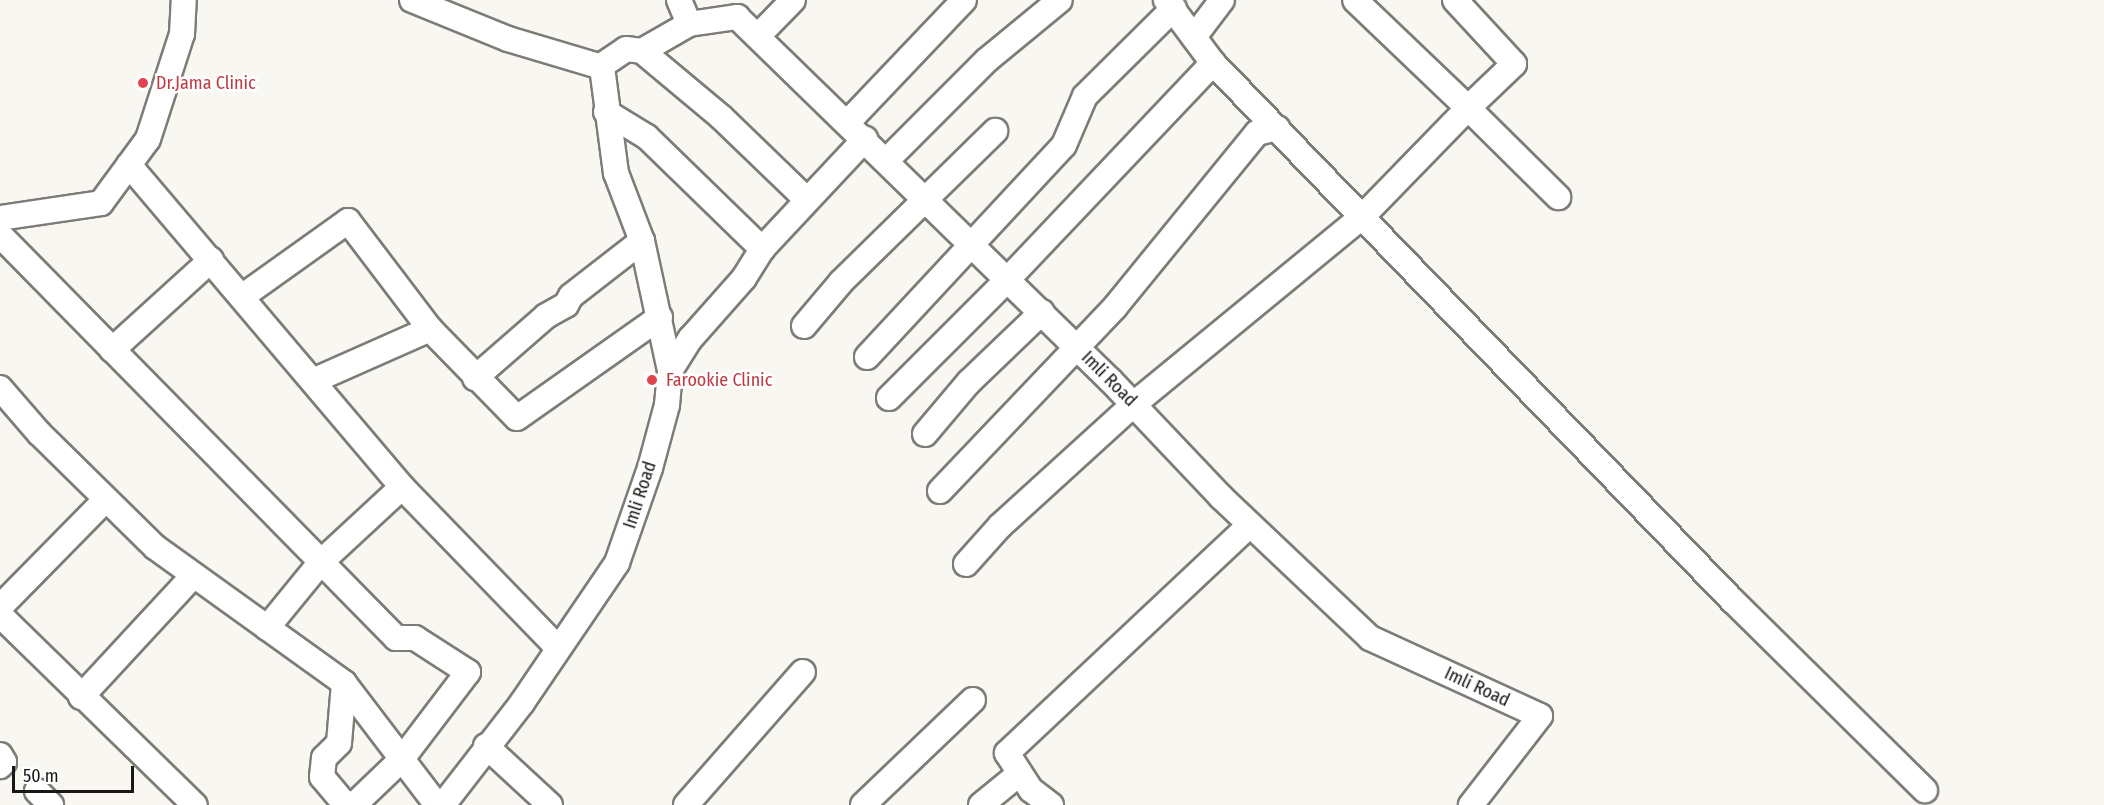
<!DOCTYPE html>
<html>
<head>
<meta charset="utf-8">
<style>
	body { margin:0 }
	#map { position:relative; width:2104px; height:805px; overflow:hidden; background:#f9f7f1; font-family:"Fira Sans Condensed",sans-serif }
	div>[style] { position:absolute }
	.roads { filter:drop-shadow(2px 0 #7e7c77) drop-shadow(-2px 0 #7e7c77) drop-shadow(0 2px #7e7c77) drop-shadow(0 -2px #7e7c77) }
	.minor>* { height:24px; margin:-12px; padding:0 12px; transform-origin:12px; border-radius:12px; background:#fff }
	.dots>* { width:16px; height:16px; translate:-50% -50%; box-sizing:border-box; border:3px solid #fff; border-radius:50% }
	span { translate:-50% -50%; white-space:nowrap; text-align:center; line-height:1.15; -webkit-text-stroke:5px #fff; paint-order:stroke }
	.health-label { font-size:18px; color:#be3a42 }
	.left { translate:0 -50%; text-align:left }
	.street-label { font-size:18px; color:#191817 }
	.scale { position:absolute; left:12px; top:766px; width:122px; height:27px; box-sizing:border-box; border:3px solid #191817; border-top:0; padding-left:8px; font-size:18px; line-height:21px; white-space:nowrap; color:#191817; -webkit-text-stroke:4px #fff; paint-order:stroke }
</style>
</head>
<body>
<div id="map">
	<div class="roads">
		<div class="minor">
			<i style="left:412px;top:0;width:104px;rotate:22.1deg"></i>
			<i style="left:508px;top:39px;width:98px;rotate:16.6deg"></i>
			<i style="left:602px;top:67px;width:107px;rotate:82.5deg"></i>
			<i style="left:616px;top:173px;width:73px;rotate:69.1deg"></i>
			<i style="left:642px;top:241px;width:133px;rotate:77.8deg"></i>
			<i style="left:670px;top:371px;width:34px;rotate:95deg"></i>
			<i style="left:667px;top:405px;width:65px;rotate:105.1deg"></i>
			<i style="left:650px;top:468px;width:101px;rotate:109.2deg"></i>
			<i style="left:617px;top:563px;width:169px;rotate:124.2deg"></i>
			<i style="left:522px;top:703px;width:129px;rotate:127.8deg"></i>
			<i style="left:679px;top:0;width:26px;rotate:67deg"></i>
			<i style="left:1166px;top:0;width:79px;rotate:53.3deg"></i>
			<i style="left:1213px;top:63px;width:747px;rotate:45.98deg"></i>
			<i style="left:1732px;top:600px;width:271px;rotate:44.6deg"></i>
			<i style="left:1455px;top:0;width:87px;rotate:47.3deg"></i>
			<i style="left:1514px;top:64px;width:64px;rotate:136.3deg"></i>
			<i style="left:1468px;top:108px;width:127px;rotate:44.7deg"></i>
			<i style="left:758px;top:36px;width:50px;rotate:-45.8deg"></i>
			<i style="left:1194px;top:37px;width:46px;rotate:-52.9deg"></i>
			<i style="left:642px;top:51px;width:103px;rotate:39.9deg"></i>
			<i style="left:721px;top:117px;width:118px;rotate:44deg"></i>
			<i style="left:601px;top:66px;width:30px;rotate:-34deg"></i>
			<i style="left:626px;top:49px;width:16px;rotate:7deg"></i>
			<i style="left:642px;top:51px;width:54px;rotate:-29.9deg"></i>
			<i style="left:689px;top:24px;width:49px;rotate:-8.3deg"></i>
			<i style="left:737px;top:17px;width:522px;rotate:44.22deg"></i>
			<i style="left:1111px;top:381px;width:160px;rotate:46.5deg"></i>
			<i style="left:1221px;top:497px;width:205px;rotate:43.4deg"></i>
			<i style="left:1370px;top:638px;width:187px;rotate:24.6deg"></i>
			<i style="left:1540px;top:716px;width:113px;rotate:127.8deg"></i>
			<i style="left:606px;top:112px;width:48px;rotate:31.4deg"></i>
			<i style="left:647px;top:137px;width:161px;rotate:44.2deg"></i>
			<i style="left:848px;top:122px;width:168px;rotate:-46.4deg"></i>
			<i style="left:887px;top:160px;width:141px;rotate:-45deg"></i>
			<i style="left:987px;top:60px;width:94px;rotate:-39.4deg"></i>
			<i style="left:129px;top:165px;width:422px;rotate:49.7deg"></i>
			<i style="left:402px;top:487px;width:224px;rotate:45.9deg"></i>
			<i style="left:0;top:218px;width:102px;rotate:-8.4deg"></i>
			<i style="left:101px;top:203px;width:79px;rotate:-53.7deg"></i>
			<i style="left:148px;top:139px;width:110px;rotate:-72.1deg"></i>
			<i style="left:182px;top:34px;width:34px;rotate:-87deg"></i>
			<i style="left:0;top:235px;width:565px;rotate:45.5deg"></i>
			<i style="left:396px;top:638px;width:19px"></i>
			<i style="left:415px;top:638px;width:63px;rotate:32.7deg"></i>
			<i style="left:468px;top:672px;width:109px;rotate:127.2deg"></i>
			<i style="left:402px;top:759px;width:65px;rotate:136.2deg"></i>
			<i style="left:355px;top:804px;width:11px;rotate:-175deg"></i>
			<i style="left:344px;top:803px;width:34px;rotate:-130deg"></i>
			<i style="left:322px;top:777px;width:19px;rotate:-84deg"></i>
			<i style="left:324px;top:758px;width:21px;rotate:-45deg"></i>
			<i style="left:339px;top:743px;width:60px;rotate:-85.2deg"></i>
			<i style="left:243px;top:296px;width:129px;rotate:-35.5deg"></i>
			<i style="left:348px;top:221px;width:136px;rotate:52.8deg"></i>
			<i style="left:430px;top:329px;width:124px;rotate:45.7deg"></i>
			<i style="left:517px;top:418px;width:175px;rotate:-35.2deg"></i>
			<i style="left:804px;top:326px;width:57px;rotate:-49.9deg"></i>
			<i style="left:841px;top:282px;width:216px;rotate:-44.4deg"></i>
			<i style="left:112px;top:350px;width:134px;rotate:-42.3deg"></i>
			<i style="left:867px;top:357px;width:289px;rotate:-47.1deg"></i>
			<i style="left:1064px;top:145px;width:53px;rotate:-66.8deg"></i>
			<i style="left:1085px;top:96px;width:125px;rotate:-44.7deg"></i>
			<i style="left:670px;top:371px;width:39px;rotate:-58deg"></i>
			<i style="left:691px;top:338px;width:80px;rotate:-48.5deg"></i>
			<i style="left:744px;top:278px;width:34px;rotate:-58deg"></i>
			<i style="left:762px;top:249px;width:151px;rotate:-46.9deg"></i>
			<i style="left:475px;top:378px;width:94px;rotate:-41.1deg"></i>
			<i style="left:546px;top:316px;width:23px;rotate:-29deg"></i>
			<i style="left:566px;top:305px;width:10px;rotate:-61deg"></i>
			<i style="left:571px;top:296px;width:90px;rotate:-37.8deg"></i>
			<i style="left:315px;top:380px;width:126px;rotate:-23.9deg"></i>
			<i style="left:0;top:388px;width:60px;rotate:49.1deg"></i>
			<i style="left:39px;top:433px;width:163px;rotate:44.5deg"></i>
			<i style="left:155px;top:547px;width:233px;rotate:35.7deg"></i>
			<i style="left:344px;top:683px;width:153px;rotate:52.7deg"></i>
			<i style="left:889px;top:398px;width:168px;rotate:-45deg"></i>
			<i style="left:1008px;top:279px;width:298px;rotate:-46.5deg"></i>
			<i style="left:925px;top:434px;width:68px;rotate:-49.8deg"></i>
			<i style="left:969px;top:382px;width:101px;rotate:-43.8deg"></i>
			<i style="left:940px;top:491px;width:254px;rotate:-46.4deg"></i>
			<i style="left:1115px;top:307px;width:225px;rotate:-50.8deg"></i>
			<i style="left:1257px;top:133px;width:21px;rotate:-14deg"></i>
			<i style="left:966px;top:564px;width:51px;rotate:-48.2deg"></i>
			<i style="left:1000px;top:526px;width:181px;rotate:-42.3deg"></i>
			<i style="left:1134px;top:404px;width:296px;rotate:-39.4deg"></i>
			<i style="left:1363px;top:216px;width:151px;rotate:-45.8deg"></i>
			<i style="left:1468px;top:108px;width:156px;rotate:-136.3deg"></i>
			<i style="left:0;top:607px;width:151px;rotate:-45.5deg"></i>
			<i style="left:0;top:615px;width:272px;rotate:44.3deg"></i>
			<i style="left:267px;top:628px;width:85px;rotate:-50.7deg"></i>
			<i style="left:321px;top:562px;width:110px;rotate:-42.8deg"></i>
			<i style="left:81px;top:697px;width:166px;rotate:-47.2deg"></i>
			<i style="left:486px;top:746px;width:87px;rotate:42.7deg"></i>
			<i style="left:0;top:755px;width:8px;rotate:60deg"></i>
			<i style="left:4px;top:762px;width:6px;rotate:135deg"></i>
			<i style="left:37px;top:791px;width:20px;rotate:45deg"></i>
			<i style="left:686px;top:805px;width:177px;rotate:-48.7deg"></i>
			<i style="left:863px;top:805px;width:152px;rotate:-43.7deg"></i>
			<i style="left:981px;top:805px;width:49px;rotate:-39.2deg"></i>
			<i style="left:1051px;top:805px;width:25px;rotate:-143deg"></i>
			<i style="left:1031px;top:790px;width:44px;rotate:-123deg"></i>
			<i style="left:1007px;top:753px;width:333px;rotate:-43.2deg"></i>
		</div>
	</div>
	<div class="dots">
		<i style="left:143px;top:83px;background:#e0444e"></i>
		<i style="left:652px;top:380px;background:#e0444e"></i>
	</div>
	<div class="health-label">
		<span class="left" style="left:156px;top:83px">Dr.Jama Clinic</span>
		<span class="left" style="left:666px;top:380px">Farookie Clinic</span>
	</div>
	<div class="street-label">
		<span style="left:1109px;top:379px;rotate:45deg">Imli Road</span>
		<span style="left:640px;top:495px;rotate:-72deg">Imli Road</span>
		<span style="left:1477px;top:687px;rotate:25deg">Imli Road</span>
	</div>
	<div class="scale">50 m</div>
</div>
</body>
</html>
